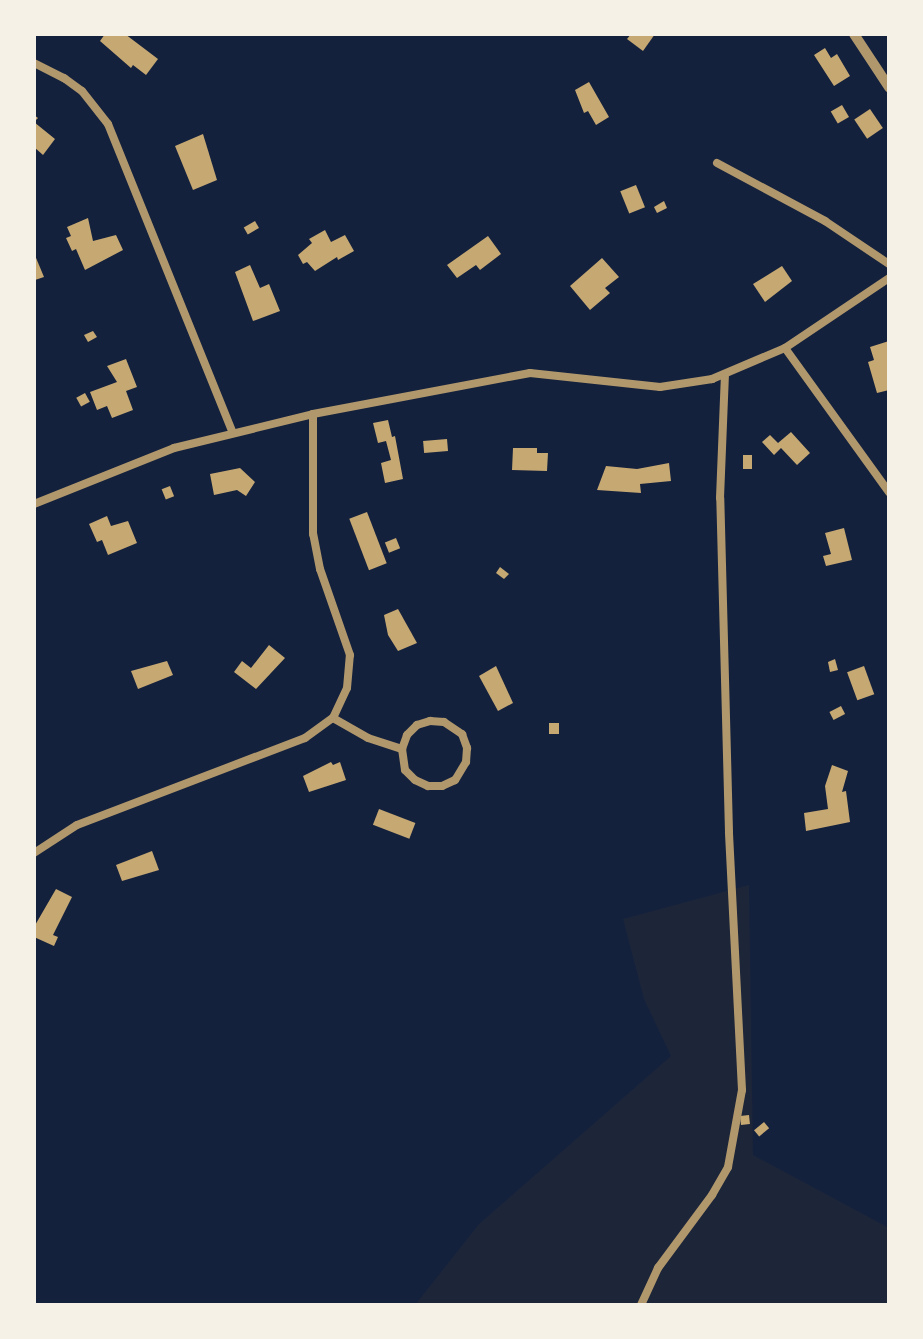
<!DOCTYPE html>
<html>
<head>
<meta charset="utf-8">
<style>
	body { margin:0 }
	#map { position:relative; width:923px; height:1339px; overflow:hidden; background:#14213d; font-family:"DM Sans",sans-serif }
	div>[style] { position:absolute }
	.green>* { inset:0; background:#1d2539 }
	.building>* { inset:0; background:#c6a872; transform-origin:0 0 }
	.minor>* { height:8px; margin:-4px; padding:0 4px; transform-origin:4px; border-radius:4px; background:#b1986c }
	.tertiary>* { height:10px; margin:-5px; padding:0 5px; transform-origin:5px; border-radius:5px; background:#b1986c }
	span { translate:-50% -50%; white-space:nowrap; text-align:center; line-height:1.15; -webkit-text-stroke:8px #f6f1e7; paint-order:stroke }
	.frame { position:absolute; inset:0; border:36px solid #f6f1e7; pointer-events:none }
</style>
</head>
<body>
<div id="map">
	<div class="green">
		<i style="clip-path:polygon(749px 885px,753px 1155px,889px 1228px,889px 1305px,415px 1305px,479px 1224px,671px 1056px,644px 999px,623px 919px)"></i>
	</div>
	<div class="building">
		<i style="clip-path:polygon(105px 34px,125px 34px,158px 59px,146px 75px,133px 65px,131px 68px,100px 41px)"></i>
		<i style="clip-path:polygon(631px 34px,655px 34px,643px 51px,627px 39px)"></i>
		<i style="clip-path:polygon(825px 48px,831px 58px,837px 54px,850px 76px,834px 86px,814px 55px)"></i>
		<i style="clip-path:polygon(589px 82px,609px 117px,596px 125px,588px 111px,584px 113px,575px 90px)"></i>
		<i style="left:842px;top:105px;width:14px;height:13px;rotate:60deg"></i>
		<i style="left:870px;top:109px;width:23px;height:19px;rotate:56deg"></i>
		<i style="clip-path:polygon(34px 115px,38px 118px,34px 122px,55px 139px,43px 155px,34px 147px)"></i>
		<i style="clip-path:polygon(203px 134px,217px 180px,193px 190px,175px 146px)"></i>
		<i style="left:636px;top:185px;width:24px;height:17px;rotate:68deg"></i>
		<i style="clip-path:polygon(664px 201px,667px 208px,657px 213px,654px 207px)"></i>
		<i style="clip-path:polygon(88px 218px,93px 241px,116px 235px,123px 250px,85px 270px,76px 249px,72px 251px,66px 238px,71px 236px,67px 227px)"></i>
		<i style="left:255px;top:221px;width:8px;height:13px;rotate:60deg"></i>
		<i style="clip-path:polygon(325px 230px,331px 242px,345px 235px,354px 251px,338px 260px,337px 257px,315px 271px,307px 262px,303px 264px,298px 255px,312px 243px,309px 239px)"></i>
		<i style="clip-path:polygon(488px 236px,501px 254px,480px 270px,476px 265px,457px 278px,447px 265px)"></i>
		<i style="clip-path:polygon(34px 253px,44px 277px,35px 280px,34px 277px)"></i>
		<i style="clip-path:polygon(602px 258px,619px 277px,605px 288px,610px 293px,590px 310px,570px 286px)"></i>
		<i style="clip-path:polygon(250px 265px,260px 288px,269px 284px,280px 311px,253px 321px,235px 272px)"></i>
		<i style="clip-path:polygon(782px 266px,792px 281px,765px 302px,753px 284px)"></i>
		<i style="clip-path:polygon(93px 331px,97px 337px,88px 342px,84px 335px)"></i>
		<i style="clip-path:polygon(889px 341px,889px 390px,877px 393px,868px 362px,874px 360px,870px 347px)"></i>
		<i style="clip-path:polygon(126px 359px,137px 387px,126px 391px,133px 410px,112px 418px,107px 406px,97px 410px,90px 392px,117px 382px,107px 366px)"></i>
		<i style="left:85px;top:393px;width:10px;height:10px;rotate:61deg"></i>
		<i style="clip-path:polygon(388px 420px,392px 437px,395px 436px,403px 479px,385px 483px,381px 463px,391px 460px,386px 441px,378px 443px,373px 423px)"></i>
		<i style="clip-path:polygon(791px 432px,810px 453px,797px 465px,781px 448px,774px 455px,762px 442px,770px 435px,778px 443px)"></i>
		<i style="left:447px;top:439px;width:12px;height:24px;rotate:85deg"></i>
		<i style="clip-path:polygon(513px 448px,537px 448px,537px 453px,548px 453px,547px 471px,512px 470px)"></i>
		<i style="left:743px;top:455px;width:9px;height:14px"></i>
		<i style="clip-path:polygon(669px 463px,671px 481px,640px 484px,641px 493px,597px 490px,606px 466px,637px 469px)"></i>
		<i style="clip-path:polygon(240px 468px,255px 482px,246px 496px,237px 490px,214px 495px,210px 474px)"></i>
		<i style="left:170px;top:486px;width:11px;height:9px;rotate:68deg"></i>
		<i style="left:367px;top:512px;width:55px;height:19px;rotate:69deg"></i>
		<i style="clip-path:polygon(107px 516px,111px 526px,128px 521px,137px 543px,108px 555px,102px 540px,97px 542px,89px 524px)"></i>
		<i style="clip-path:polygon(844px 528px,852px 560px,826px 566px,823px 556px,831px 554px,825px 533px)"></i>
		<i style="left:396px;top:538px;width:11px;height:12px;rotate:68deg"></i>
		<i style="clip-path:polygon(500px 567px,509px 574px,504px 579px,496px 573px)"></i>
		<i style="clip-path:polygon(398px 609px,417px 643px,398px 651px,388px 635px,384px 615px)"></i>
		<i style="clip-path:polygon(269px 645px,285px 658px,256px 689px,234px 672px,242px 661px,251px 668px)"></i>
		<i style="clip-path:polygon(835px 659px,838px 670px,830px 672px,828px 662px)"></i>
		<i style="clip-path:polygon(167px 661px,173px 675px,138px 689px,131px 671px)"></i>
		<i style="clip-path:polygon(496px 666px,513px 703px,498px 711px,479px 676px)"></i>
		<i style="left:864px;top:666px;width:30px;height:18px;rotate:70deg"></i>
		<i style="left:841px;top:706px;width:9px;height:13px;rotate:63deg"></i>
		<i style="left:549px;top:723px;width:10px;height:11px"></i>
		<i style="clip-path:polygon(331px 762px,333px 765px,340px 762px,346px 780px,309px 792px,303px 776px)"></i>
		<i style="clip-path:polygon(832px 765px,848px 771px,842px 792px,846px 791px,850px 822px,806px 831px,804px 813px,828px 809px,825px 786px)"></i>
		<i style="left:379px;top:809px;width:39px;height:17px;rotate:21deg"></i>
		<i style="clip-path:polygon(152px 851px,159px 870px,122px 881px,116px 865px)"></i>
		<i style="clip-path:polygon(56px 889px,72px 897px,53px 935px,58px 937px,54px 946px,34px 937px,34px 927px)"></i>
		<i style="left:749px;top:1115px;width:9px;height:9px;rotate:84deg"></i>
		<i style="left:764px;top:1122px;width:8px;height:13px;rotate:50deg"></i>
	</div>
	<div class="minor">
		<i style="left:34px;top:63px;width:34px;rotate:27deg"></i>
		<i style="left:64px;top:78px;width:22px;rotate:36deg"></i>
		<i style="left:82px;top:91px;width:42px;rotate:51.8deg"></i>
		<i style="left:108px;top:124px;width:333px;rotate:68deg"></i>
		<i style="left:717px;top:163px;width:123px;rotate:28.2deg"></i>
		<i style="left:825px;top:221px;width:77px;rotate:33.9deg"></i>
		<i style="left:785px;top:348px;width:178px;rotate:54.2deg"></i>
		<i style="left:34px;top:504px;width:151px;rotate:-21.8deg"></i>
		<i style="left:174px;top:448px;width:143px;rotate:-13.7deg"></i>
		<i style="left:313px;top:414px;width:221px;rotate:-10.7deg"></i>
		<i style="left:530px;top:373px;width:131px;rotate:6.1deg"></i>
		<i style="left:660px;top:387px;width:53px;rotate:-8.7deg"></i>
		<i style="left:712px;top:379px;width:79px;rotate:-23deg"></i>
		<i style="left:785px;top:348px;width:125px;rotate:-33.9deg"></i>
		<i style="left:333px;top:718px;width:40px;rotate:29.7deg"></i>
		<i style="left:368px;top:738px;width:36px;rotate:18deg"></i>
		<i style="left:402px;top:749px;width:15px;rotate:-70deg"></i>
		<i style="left:407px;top:735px;width:14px;rotate:-45deg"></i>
		<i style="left:417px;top:725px;width:14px;rotate:-17deg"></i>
		<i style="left:430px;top:721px;width:14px;rotate:4deg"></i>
		<i style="left:444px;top:722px;width:22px;rotate:34deg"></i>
		<i style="left:462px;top:734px;width:15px;rotate:70deg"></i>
		<i style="left:467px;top:748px;width:14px;rotate:94deg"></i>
		<i style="left:466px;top:762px;width:21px;rotate:121deg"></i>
		<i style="left:455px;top:780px;width:14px;rotate:155deg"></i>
		<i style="left:442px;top:786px;width:14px;rotate:180deg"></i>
		<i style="left:428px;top:786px;width:14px;rotate:-155deg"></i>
		<i style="left:415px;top:780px;width:14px;rotate:-135deg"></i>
		<i style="left:405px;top:770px;width:21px;rotate:-98deg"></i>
		<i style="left:34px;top:853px;width:51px;rotate:-33.1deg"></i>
		<i style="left:77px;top:825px;width:244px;rotate:-20.9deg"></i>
		<i style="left:305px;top:738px;width:34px;rotate:-36deg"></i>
		<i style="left:333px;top:718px;width:33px;rotate:-65deg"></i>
		<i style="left:347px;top:688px;width:33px;rotate:-85deg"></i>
		<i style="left:350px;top:655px;width:91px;rotate:-109.2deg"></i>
		<i style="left:320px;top:569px;width:36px;rotate:-101deg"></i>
		<i style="left:313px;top:534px;width:120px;rotate:-90deg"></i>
		<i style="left:641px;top:1305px;width:41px;rotate:-65.3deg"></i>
		<i style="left:658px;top:1268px;width:91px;rotate:-53.5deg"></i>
		<i style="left:712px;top:1195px;width:32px;rotate:-60deg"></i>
		<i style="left:728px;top:1167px;width:78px;rotate:-79.7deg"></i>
		<i style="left:742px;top:1090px;width:258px;rotate:-92.9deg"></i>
		<i style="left:729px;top:832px;width:334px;rotate:-91.5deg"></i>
		<i style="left:720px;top:498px;width:124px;rotate:-87.7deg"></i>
	</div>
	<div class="tertiary">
		<i style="left:854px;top:34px;width:64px;rotate:56.6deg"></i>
	</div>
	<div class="frame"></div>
</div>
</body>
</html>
